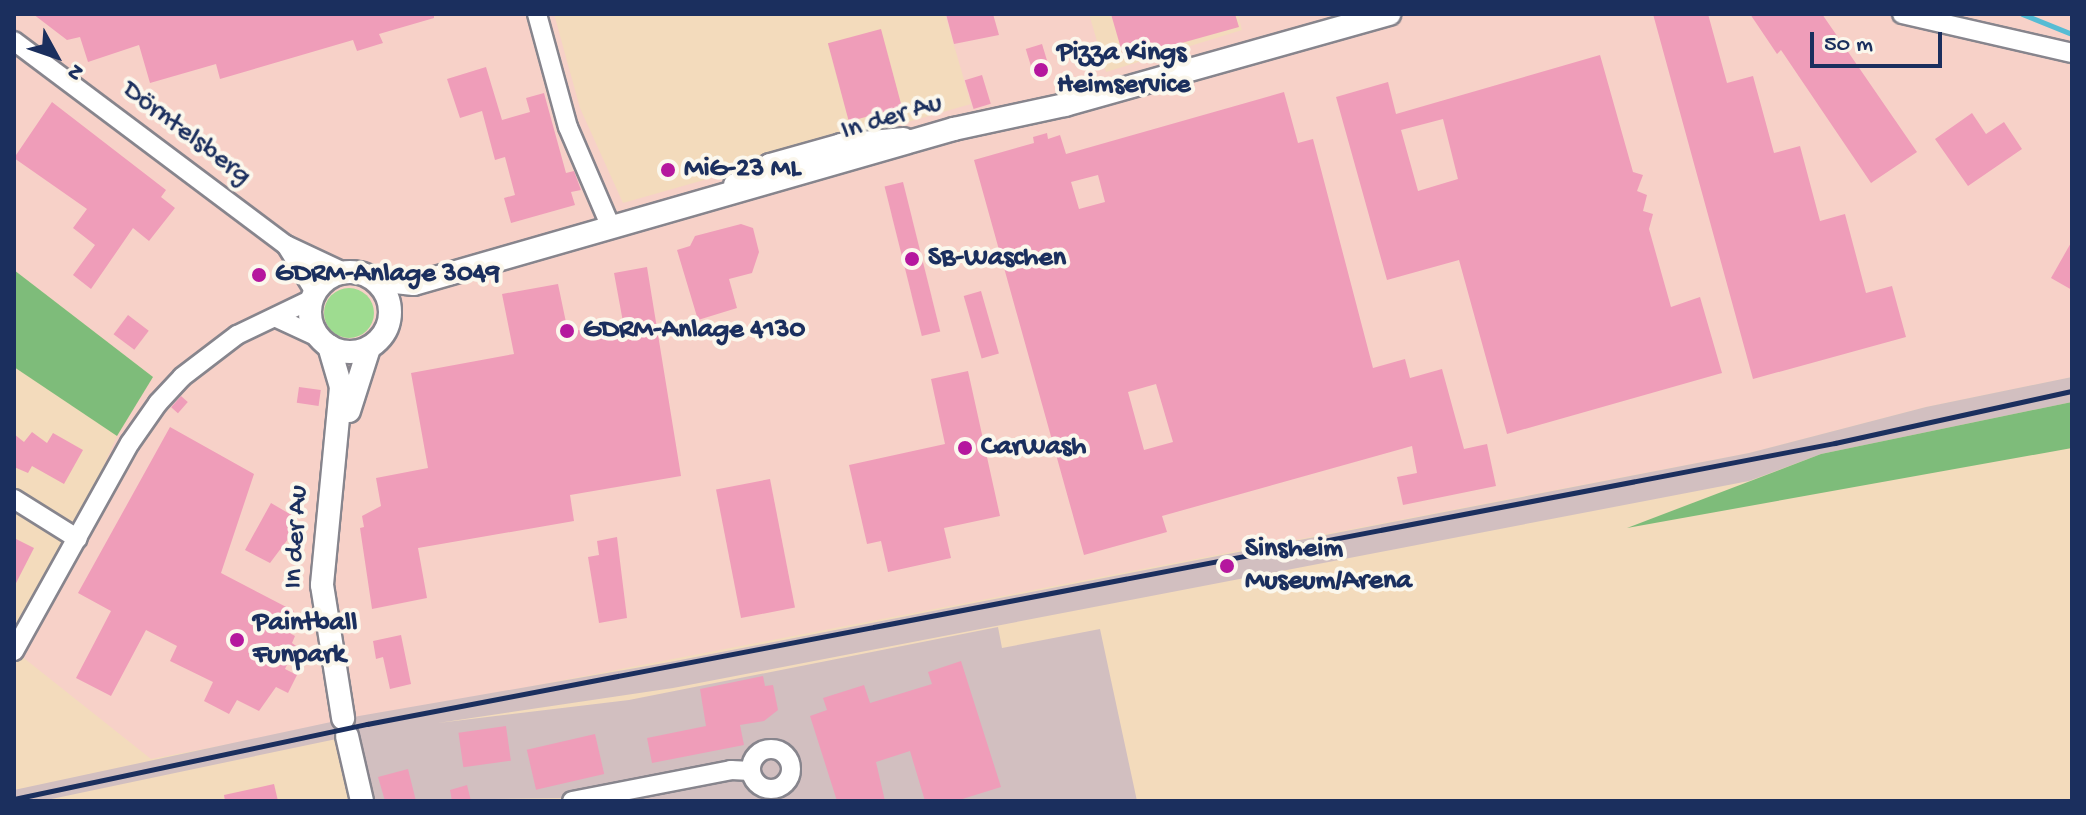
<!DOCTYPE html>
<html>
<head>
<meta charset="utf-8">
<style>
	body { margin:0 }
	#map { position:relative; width:2086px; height:815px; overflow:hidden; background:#f3dbbc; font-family:"Gochi Hand",sans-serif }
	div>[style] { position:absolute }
	.built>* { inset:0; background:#f7d1c8 }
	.industrial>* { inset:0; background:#d2bfc0 }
	.green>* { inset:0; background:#9edc90 }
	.round { border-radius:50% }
	.forest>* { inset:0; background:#7ebc7a }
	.stream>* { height:5px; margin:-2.5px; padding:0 2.5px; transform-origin:2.5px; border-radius:2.5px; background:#56bcd4 }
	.building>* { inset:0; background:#ef9db9; transform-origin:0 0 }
	.roads { filter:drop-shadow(2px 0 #87858d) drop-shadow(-2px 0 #87858d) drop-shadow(0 2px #87858d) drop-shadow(0 -2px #87858d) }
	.minor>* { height:18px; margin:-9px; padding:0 9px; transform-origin:9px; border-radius:9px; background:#fff }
	.minor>.ring { margin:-9px; padding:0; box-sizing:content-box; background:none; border:18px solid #fff; border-radius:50% }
	.tertiary>* { height:22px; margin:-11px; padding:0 11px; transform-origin:11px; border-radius:11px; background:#fff }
	.tertiary>.ring { margin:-11px; padding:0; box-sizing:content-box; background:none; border:22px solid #fff; border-radius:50% }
	.rail>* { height:5px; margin:-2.5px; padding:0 2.5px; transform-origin:2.5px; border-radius:2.5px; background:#1b2f5e }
	.dots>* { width:22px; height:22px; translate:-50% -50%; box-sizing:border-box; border:4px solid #fbf7ec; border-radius:50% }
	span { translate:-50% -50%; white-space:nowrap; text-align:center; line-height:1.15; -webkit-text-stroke:8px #fbf7ec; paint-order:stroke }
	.poi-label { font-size:28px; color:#1b2f5e; font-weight:700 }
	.left { translate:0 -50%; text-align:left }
	.street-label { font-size:28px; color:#1b2f5e }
	.frame { position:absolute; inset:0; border:16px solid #1b2f5e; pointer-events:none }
	.north { position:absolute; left:16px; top:16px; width:80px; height:80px; -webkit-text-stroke:6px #fbf7ec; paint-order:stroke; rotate:130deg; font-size:22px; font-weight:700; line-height:32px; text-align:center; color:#1b2f5e }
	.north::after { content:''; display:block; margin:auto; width:28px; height:36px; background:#1b2f5e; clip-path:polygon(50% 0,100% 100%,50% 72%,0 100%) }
	.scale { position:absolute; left:1810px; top:32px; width:132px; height:36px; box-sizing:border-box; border:4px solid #1b2f5e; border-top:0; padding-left:10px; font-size:24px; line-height:28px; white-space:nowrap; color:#1b2f5e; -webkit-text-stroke:6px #fbf7ec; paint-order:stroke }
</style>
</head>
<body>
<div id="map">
	<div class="built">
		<i style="clip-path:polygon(14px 14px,554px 14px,580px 108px,623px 203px,971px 104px,945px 14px,1089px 14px,1106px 72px,1242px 30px,1238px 14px,2072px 14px,2072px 377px,1926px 407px,1749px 453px,151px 759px,20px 655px,117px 436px,153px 377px,14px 270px)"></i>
	</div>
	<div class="industrial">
		<i style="clip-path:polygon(2072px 377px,2072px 402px,1821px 454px,1749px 481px,673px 688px,438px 723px,629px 700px,998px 627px,1002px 648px,1100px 629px,1137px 801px,635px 801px,634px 797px,362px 801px,346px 737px,42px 801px,14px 801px,14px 790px,359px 716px,670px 662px,1749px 453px,1926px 407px)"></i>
	</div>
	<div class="green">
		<i class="round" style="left:324px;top:288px;width:50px;height:50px"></i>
	</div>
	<div class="forest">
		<i style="clip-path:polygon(14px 270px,153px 377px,117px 436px,14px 367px)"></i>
		<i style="clip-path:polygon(2072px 402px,2072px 448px,1627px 528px,1821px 454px)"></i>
	</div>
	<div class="stream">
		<i style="left:2022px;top:14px;width:54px;rotate:21.8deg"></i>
	</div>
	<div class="building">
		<i style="clip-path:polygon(33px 14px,434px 14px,434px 18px,379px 34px,383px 43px,357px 51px,353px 40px,220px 79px,216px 64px,150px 83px,139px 45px,88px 62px,80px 37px,67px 40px)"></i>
		<i style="clip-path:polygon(946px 14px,993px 14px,999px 35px,954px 44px)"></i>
		<i style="clip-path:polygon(1111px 14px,1235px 14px,1239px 27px,1124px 59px)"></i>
		<i style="clip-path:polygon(1653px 14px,1708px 14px,1727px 83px,1753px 76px,1774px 153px,1800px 146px,1820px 221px,1845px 214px,1866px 293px,1892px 286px,1906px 337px,1753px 379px)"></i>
		<i style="clip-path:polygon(1750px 14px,1822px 14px,1917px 152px,1871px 183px,1781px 50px,1777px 54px)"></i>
		<i style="left:881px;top:29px;width:81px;height:55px;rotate:75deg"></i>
		<i style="left:1042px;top:44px;width:31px;height:17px;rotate:73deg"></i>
		<i style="clip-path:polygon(evenodd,1600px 55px,1633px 172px,1643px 175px,1637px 191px,1647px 195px,1643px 211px,1653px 214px,1649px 229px,1671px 307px,1700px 297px,1722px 373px,1507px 434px,1459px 260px,1387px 280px,1336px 97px,1388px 82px,1396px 114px,1600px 55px,1443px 119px,1458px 179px,1418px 191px,1401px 130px,1443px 119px)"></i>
		<i style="clip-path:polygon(486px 67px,502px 120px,530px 112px,526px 98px,544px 93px,566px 173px,574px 171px,581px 190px,571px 192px,575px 205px,511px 223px,504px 198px,515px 195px,505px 157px,495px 160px,482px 111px,460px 118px,447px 79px)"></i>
		<i style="left:982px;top:75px;width:30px;height:18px;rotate:73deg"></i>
		<i style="clip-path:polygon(evenodd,1284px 92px,1298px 143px,1313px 139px,1373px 368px,1405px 359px,1410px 378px,1442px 369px,1464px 449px,1487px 444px,1496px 486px,1403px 505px,1397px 477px,1417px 473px,1412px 446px,1162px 516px,1167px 532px,1084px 555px,974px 160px,1034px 143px,1033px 137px,1047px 133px,1048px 139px,1060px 135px,1066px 154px,1284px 92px,1098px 175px,1105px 202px,1079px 209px,1071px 182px,1098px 175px,1284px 92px,1156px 384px,1173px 442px,1144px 450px,1128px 392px,1156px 384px)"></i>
		<i style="clip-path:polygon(52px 102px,166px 190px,161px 197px,175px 208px,149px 241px,133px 228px,91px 289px,73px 275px,95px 245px,73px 228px,87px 209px,14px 158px)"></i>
		<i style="clip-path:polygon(1972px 113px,1986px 134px,2004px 122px,2022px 149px,1968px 186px,1935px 139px)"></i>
		<i style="left:903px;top:182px;width:154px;height:19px;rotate:76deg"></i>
		<i style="clip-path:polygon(741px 224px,753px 228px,759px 252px,752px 273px,729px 279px,737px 308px,698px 320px,677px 250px,690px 246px,695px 236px)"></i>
		<i style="clip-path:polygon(2072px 241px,2072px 290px,2051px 278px)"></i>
		<i style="clip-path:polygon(647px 267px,681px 476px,570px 495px,574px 521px,418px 548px,427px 598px,372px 609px,360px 528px,364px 527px,362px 516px,381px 506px,376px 478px,428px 468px,411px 373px,514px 354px,502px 294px,558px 284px,568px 332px,623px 322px,614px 273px)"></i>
		<i style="left:981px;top:291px;width:65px;height:18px;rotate:74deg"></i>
		<i style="left:128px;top:315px;width:26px;height:24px;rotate:37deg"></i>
		<i style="clip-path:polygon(968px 371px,1000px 516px,944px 528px,951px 558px,888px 572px,881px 541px,867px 544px,849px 465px,945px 444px,931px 379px)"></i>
		<i style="left:299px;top:387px;width:22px;height:16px;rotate:8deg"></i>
		<i style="left:181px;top:396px;width:9px;height:15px;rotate:41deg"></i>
		<i style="clip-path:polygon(170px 427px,254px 474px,221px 573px,294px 611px,284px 630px,295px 636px,292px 643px,296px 646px,285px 669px,297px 675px,288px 693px,276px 687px,259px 711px,237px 700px,229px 714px,204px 701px,213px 682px,170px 661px,177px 646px,146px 630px,111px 696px,76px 678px,111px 611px,78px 593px)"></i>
		<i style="clip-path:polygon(32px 432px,47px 443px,53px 433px,83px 450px,64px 484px,32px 466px,28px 473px,14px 467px,14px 434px,24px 442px)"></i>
		<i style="left:770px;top:479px;width:131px;height:55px;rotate:79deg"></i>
		<i style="clip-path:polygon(271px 503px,295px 517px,288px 528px,294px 531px,270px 563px,245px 550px)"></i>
		<i style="clip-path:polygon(617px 537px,627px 618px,599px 623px,588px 557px,599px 555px,597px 541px)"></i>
		<i style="clip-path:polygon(14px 538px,34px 548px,14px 587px)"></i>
		<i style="clip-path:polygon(401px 635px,411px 684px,390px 689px,383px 657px,376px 659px,373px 641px)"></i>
		<i style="clip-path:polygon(961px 661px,1001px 787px,956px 801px,925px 801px,910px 751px,876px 762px,885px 801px,837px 801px,810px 716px,827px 710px,823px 698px,864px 685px,870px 703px,932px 684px,928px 672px)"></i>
		<i style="clip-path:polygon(763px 676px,765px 686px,773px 685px,778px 710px,764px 721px,740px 725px,744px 745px,652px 763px,647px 738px,706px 726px,700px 689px)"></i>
		<i style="left:506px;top:726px;width:35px;height:48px;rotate:82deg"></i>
		<i style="left:595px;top:734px;width:41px;height:70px;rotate:77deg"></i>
		<i style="clip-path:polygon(408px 769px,416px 801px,385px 801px,378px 777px)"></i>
		<i style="clip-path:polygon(274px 784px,278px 801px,225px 801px,224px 795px)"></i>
		<i style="clip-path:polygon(467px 785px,471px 801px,452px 801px,450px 790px)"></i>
	</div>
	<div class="roads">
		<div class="minor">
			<i style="left:537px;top:14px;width:117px;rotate:74.7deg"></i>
			<i style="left:568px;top:127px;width:107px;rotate:66.8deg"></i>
			<i style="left:1902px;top:14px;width:174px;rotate:12.9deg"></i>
			<i style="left:14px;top:41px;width:340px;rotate:36.9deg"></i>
			<i style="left:286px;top:245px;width:64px;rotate:25deg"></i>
			<i style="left:286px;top:245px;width:55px;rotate:58.3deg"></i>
			<i style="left:277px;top:318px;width:47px;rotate:24.9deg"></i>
			<i style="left:14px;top:499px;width:75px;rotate:32deg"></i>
			<i style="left:14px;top:651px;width:238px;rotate:-60.9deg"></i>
			<i style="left:130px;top:443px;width:49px;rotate:-55deg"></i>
			<i style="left:158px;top:403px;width:35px;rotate:-47deg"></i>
			<i style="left:182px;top:377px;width:69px;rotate:-37.4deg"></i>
			<i style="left:237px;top:335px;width:83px;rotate:-25.6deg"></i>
			<i class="ring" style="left:751px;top:749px;width:22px;height:22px"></i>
			<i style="left:572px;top:801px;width:162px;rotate:-11deg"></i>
			<i style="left:731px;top:770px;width:20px;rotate:3deg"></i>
		</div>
		<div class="tertiary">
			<i style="left:735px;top:185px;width:40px;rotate:-29.7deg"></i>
			<i style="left:770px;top:165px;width:74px;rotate:-15.7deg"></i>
			<i style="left:841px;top:145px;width:63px;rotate:-5.4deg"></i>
			<i class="ring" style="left:310px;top:272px;width:58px;height:58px"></i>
			<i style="left:376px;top:280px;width:38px;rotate:6deg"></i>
			<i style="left:414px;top:284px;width:562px;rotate:-16.02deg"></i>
			<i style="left:954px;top:129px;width:114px;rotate:-12.2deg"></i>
			<i style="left:1065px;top:105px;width:337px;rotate:-15.7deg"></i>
			<i style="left:329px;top:346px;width:43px;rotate:73.7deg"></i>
			<i style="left:341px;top:387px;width:199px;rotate:95.5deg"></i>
			<i style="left:322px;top:585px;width:135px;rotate:81deg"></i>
			<i style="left:349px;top:411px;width:66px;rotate:-72.4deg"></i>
			<i style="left:347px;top:736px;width:67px;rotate:77deg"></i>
		</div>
	</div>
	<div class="rail">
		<i style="left:14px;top:799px;width:361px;rotate:-12deg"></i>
		<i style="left:367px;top:724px;width:1495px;rotate:-10.84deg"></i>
		<i style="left:1835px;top:443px;width:243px;rotate:-12.4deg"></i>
	</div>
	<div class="dots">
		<i style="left:1041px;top:70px;background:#b5179e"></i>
		<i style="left:668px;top:170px;background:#b5179e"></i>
		<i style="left:912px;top:259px;background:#b5179e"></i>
		<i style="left:259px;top:275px;background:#b5179e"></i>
		<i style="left:567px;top:331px;background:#b5179e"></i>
		<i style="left:965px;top:448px;background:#b5179e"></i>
		<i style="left:1227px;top:566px;background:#b5179e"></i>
		<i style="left:237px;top:640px;background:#b5179e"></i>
	</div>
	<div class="poi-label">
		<span class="left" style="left:1057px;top:70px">Pizza Kings<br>Heimservice</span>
		<span class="left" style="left:684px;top:170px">MiG-23 ML</span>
		<span class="left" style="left:928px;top:259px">SB-Waschen</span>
		<span class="left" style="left:275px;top:275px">GDRM-Anlage 3049</span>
		<span class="left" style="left:583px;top:331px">GDRM-Anlage 4130</span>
		<span class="left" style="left:981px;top:448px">CarWash</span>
		<span class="left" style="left:1245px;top:566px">Sinsheim<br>Museum/Arena</span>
		<span class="left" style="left:253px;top:640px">Paintball<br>Funpark</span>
	</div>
	<div class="street-label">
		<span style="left:892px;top:118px;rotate:-17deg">In der Au</span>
		<span style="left:186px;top:134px;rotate:37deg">Dörntelsberg</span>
		<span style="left:297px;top:537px;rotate:-87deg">In der Au</span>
	</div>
	<div class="frame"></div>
	<div class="north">N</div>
	<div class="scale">50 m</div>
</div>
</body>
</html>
